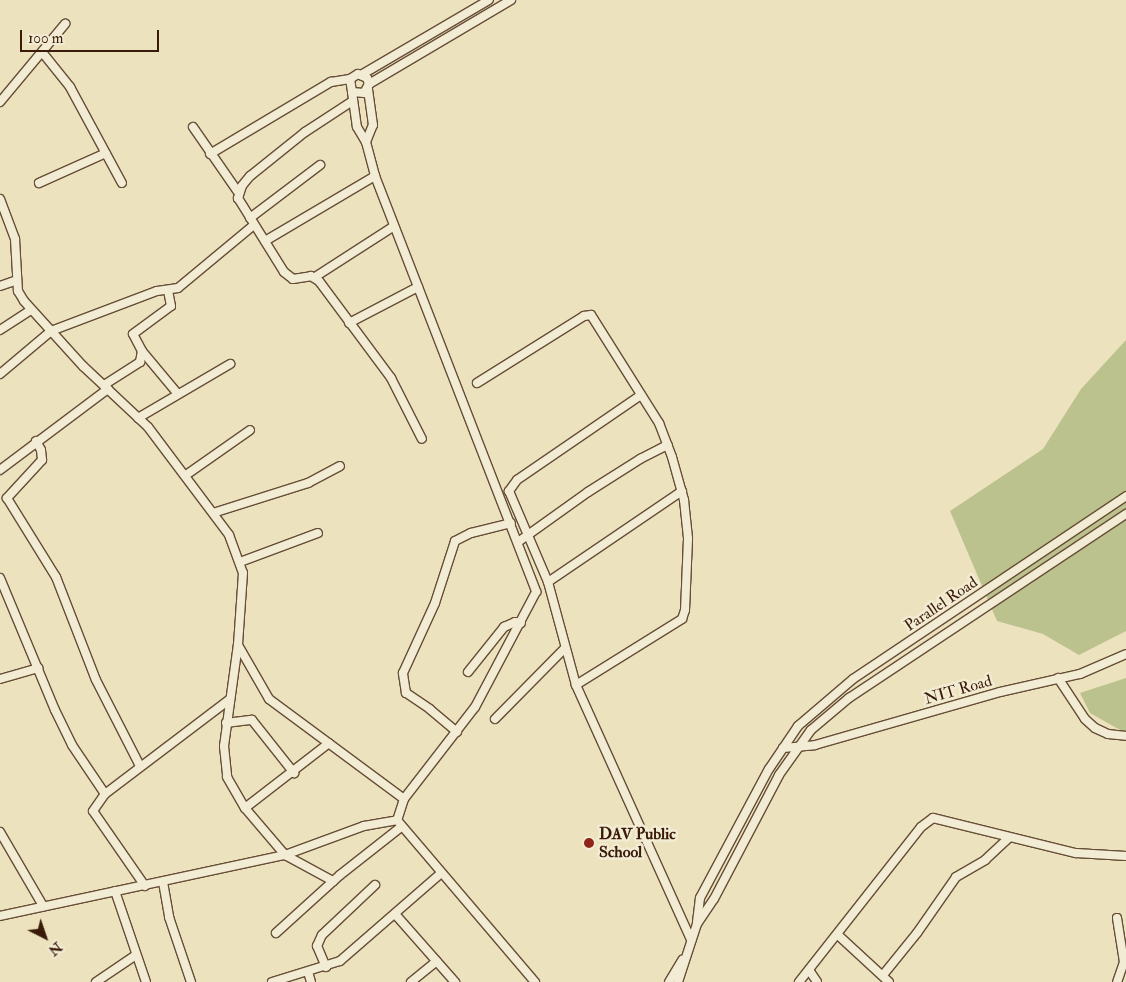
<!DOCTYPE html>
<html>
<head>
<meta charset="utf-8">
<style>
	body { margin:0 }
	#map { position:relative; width:1126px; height:982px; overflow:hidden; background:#ece2bd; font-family:"IM FELL Double Pica",serif }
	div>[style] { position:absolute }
	.green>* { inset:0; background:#bbc28e }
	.roads { filter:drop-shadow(1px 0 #664d36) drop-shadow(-1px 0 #664d36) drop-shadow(0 1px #664d36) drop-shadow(0 -1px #664d36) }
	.street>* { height:8px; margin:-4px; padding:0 4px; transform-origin:4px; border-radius:4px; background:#f3ecd4 }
	.dots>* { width:14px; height:14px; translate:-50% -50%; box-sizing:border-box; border:2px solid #f3ecd4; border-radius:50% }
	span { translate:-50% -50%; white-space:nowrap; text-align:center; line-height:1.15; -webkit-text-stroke:5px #f3ecd4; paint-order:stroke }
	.street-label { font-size:16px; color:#3a1b09 }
	.poi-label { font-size:16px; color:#3a1b09; font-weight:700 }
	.left { translate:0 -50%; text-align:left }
	.north { position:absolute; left:20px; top:912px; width:50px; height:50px; -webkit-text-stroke:4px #f3ecd4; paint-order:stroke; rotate:139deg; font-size:14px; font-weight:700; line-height:20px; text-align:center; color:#3a1b09 }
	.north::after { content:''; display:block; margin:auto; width:18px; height:22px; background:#3a1b09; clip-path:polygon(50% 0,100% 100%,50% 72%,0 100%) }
	.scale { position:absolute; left:20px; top:30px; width:139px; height:22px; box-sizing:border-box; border:2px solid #3a1b09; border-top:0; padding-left:6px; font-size:15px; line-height:18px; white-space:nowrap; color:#3a1b09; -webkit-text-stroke:4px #f3ecd4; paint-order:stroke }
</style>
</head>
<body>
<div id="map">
	<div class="green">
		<i style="clip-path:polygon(1126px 340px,1126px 631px,1079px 655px,1043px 634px,997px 621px,950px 511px,1043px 449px,1081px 389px)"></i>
		<i style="clip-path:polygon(1126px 678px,1126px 731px,1122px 731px,1090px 713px,1080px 693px)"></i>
	</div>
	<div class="roads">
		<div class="street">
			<i style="left:42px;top:52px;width:45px;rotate:51.3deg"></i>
			<i style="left:70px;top:87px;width:109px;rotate:61.6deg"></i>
			<i style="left:361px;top:75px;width:148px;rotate:-30.4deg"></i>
			<i style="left:350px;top:79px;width:13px;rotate:81deg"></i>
			<i style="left:352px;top:92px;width:12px;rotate:5deg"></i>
			<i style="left:364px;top:93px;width:10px;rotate:-61deg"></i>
			<i style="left:369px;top:84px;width:165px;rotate:-30.6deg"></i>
			<i style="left:352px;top:92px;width:35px;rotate:82deg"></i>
			<i style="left:357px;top:127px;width:17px;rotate:59deg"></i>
			<i style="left:366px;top:142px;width:35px;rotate:75deg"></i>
			<i style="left:375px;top:176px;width:446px;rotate:68.8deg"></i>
			<i style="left:536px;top:592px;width:130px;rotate:117.9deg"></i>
			<i style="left:475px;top:707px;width:116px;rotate:127.7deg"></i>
			<i style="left:404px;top:799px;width:22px;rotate:108deg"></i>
			<i style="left:397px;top:820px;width:213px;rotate:49.6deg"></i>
			<i style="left:0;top:102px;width:102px;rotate:-50.2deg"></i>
			<i style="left:351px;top:102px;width:55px;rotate:146.9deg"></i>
			<i style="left:305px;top:132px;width:70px;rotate:141.3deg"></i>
			<i style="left:250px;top:176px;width:13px;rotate:129deg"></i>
			<i style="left:242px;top:186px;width:13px;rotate:108deg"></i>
			<i style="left:238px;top:198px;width:87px;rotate:58.1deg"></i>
			<i style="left:284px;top:272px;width:11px;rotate:38deg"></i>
			<i style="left:293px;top:279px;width:18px;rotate:-9deg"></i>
			<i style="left:311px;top:276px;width:9px;rotate:32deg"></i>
			<i style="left:319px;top:281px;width:121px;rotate:53.4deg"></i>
			<i style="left:391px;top:378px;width:68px;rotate:63.1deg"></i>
			<i style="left:193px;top:127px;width:79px;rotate:55.3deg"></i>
			<i style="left:366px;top:142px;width:18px;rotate:-68deg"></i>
			<i style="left:373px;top:125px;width:37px;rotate:-98deg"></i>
			<i style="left:210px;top:154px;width:141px;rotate:-30.8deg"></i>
			<i style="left:331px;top:82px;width:19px;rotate:-9deg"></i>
			<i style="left:350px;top:79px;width:9px;rotate:-32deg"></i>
			<i style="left:358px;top:74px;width:10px;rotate:24deg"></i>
			<i style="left:367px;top:78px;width:6px;rotate:72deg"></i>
			<i style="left:39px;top:183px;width:73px;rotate:-24.1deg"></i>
			<i style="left:0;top:199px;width:43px;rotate:69.4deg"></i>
			<i style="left:15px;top:239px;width:52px;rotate:86.7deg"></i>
			<i style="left:18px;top:291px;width:12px;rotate:59deg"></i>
			<i style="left:24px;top:301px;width:88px;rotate:47.8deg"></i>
			<i style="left:83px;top:366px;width:89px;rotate:43.2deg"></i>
			<i style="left:148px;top:427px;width:135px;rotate:53.1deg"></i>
			<i style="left:229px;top:535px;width:40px;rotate:69.8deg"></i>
			<i style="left:243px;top:573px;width:71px;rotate:94deg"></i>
			<i style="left:238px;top:644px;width:103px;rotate:97.8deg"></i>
			<i style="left:224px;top:746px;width:31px;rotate:84deg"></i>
			<i style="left:227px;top:777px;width:36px;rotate:60deg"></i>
			<i style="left:245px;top:808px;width:62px;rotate:49.6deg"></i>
			<i style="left:285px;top:855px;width:55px;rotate:28.4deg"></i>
			<i style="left:250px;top:218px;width:88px;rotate:-37.1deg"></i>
			<i style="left:265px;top:241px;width:128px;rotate:-30.6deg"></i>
			<i style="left:315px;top:277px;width:94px;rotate:-32.8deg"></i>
			<i style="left:0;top:286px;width:18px;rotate:-19deg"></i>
			<i style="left:349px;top:323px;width:78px;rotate:-27.6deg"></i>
			<i style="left:0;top:330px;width:37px;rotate:-33deg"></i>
			<i style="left:142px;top:351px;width:56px;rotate:50.1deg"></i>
			<i style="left:0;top:374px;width:67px;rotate:-40.1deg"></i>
			<i style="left:51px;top:331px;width:113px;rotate:-20.7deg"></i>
			<i style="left:157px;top:291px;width:21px;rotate:-8deg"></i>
			<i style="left:178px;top:288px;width:99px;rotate:-39.7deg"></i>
			<i style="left:477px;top:383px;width:126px;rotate:-32.1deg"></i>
			<i style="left:584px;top:316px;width:7px;rotate:-8deg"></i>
			<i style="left:591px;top:315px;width:128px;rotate:57.8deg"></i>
			<i style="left:659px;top:423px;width:36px;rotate:69deg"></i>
			<i style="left:672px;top:457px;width:45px;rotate:74.4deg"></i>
			<i style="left:684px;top:500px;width:39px;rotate:84deg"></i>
			<i style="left:688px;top:539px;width:71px;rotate:92.4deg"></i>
			<i style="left:685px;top:610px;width:9px;rotate:108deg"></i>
			<i style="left:682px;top:619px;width:125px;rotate:148.1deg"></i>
			<i style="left:104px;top:385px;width:43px;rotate:-32.6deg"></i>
			<i style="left:140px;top:362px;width:11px;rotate:-80deg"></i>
			<i style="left:142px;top:351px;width:19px;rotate:-118deg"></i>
			<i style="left:133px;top:334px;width:47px;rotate:-36.4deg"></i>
			<i style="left:171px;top:306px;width:15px;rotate:-101deg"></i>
			<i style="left:641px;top:395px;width:150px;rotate:145.6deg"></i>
			<i style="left:517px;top:480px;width:14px;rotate:126deg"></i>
			<i style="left:509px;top:491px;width:99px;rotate:66.8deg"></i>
			<i style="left:548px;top:582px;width:107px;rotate:74.8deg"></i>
			<i style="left:576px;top:685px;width:280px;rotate:65.7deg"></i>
			<i style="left:138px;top:418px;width:107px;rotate:-30.4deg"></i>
			<i style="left:36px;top:441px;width:10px;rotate:61deg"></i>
			<i style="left:41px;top:450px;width:10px;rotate:84deg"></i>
			<i style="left:42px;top:460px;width:52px;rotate:132.6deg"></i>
			<i style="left:7px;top:498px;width:93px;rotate:58.2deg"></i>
			<i style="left:56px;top:577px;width:110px;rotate:68.8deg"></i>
			<i style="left:96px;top:680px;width:97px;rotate:62.9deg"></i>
			<i style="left:0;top:470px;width:135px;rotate:-36.9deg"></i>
			<i style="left:186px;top:475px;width:78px;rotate:-35.1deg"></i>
			<i style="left:213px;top:513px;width:100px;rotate:-17.5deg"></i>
			<i style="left:308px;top:483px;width:36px;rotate:-28deg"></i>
			<i style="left:518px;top:542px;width:86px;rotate:-35.5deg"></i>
			<i style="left:588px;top:492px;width:62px;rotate:-32.4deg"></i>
			<i style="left:640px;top:459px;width:31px;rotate:-27deg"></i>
			<i style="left:240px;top:562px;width:83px;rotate:-20.4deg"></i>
			<i style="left:0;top:578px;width:143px;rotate:67.4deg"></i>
			<i style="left:55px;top:710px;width:39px;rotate:64deg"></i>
			<i style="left:72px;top:745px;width:59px;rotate:56deg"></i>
			<i style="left:548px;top:582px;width:162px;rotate:-34.2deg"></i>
			<i style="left:238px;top:645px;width:62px;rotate:60.1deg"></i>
			<i style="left:269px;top:699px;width:168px;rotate:36.5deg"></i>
			<i style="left:468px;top:672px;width:58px;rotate:-51.3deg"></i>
			<i style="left:504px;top:627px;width:12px;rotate:-24deg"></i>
			<i style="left:515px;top:622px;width:6px;rotate:9deg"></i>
			<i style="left:1058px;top:678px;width:49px;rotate:56.6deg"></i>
			<i style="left:1085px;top:719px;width:13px;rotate:42deg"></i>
			<i style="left:1095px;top:728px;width:14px;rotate:25deg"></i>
			<i style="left:1108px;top:734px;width:18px;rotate:6deg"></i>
			<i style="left:0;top:679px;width:40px;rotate:-16deg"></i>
			<i style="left:495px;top:719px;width:98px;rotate:-45.4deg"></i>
			<i style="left:226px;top:723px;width:26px;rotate:-7deg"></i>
			<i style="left:252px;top:720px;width:68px;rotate:51.6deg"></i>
			<i style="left:457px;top:732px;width:35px;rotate:-140deg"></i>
			<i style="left:430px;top:709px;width:29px;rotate:-146deg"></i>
			<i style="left:406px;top:693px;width:20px;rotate:-99deg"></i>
			<i style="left:403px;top:673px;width:77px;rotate:-65.4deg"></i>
			<i style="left:435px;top:603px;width:65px;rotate:-72.1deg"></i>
			<i style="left:455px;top:541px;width:18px;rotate:-27deg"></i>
			<i style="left:471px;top:533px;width:41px;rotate:-14deg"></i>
			<i style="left:783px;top:748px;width:32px;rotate:-5deg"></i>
			<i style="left:815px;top:745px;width:192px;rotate:-16deg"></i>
			<i style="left:1000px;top:692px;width:82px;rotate:-12.7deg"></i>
			<i style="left:1080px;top:674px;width:50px;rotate:-23.5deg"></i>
			<i style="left:245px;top:808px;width:106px;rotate:-37.7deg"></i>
			<i style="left:0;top:832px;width:86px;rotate:59.8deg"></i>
			<i style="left:163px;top:882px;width:36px;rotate:80deg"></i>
			<i style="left:169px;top:917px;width:69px;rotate:71.3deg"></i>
			<i style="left:145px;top:886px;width:91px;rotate:-124.7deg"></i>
			<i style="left:93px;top:811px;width:21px;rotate:-55deg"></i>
			<i style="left:105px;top:794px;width:156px;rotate:-37.2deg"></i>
			<i style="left:115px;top:891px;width:96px;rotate:71.2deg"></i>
			<i style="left:395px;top:914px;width:91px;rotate:48.6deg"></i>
			<i style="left:0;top:916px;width:291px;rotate:-12.1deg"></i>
			<i style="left:285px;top:855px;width:84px;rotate:-20.2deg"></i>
			<i style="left:364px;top:826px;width:34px;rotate:-10deg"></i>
			<i style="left:1117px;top:918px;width:45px;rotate:81deg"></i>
			<i style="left:1124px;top:962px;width:21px;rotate:109deg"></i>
			<i style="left:697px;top:922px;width:24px;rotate:-83deg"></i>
			<i style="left:700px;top:898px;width:146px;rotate:-61.9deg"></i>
			<i style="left:769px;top:769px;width:52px;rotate:-56deg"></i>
			<i style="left:798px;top:726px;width:72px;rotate:-40.5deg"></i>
			<i style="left:853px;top:679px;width:329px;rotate:-33.8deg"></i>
			<i style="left:276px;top:933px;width:86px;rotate:-42.2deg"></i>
			<i style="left:340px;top:875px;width:78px;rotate:-38.2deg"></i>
			<i style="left:838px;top:935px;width:69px;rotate:42.7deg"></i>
			<i style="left:326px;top:967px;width:23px;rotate:-113deg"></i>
			<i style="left:317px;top:946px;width:12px;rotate:-66deg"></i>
			<i style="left:322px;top:935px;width:73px;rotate:-43.3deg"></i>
			<i style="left:809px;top:970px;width:14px;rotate:56deg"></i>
			<i style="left:308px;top:972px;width:10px;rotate:73deg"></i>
			<i style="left:883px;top:975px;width:54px;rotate:-51deg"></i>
			<i style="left:917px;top:933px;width:68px;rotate:-55.1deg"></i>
			<i style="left:956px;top:877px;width:34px;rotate:-30deg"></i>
			<i style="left:985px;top:860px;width:33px;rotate:-43deg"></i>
			<i style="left:96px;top:982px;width:48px;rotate:-34deg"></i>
			<i style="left:272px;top:982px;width:71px;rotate:-17.2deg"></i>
			<i style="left:340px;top:961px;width:133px;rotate:-41deg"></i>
			<i style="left:411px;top:982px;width:33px;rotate:-39deg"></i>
			<i style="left:669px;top:982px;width:26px;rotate:-59deg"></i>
			<i style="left:678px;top:982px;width:61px;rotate:-71.9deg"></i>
			<i style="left:697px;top:924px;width:30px;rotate:-56deg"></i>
			<i style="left:714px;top:899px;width:140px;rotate:-62.3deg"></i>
			<i style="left:779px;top:775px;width:55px;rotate:-54.6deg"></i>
			<i style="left:811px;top:730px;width:50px;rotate:-40.1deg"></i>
			<i style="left:849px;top:698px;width:333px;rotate:-33.6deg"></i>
			<i style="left:799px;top:982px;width:197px;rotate:-51.8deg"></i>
			<i style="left:921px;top:827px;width:15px;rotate:-37deg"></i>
			<i style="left:933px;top:818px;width:147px;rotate:13.8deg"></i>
			<i style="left:1076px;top:853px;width:50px;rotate:3.4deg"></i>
		</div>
	</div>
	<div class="dots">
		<i style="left:589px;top:843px;background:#8f2418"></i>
	</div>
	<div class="street-label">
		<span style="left:941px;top:604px;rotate:-34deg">Parallel Road</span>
		<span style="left:958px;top:690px;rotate:-16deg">NIT Road</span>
	</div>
	<div class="poi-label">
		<span class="left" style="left:599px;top:843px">DAV Public<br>School</span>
	</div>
	<div class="north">N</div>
	<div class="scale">100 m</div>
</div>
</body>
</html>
